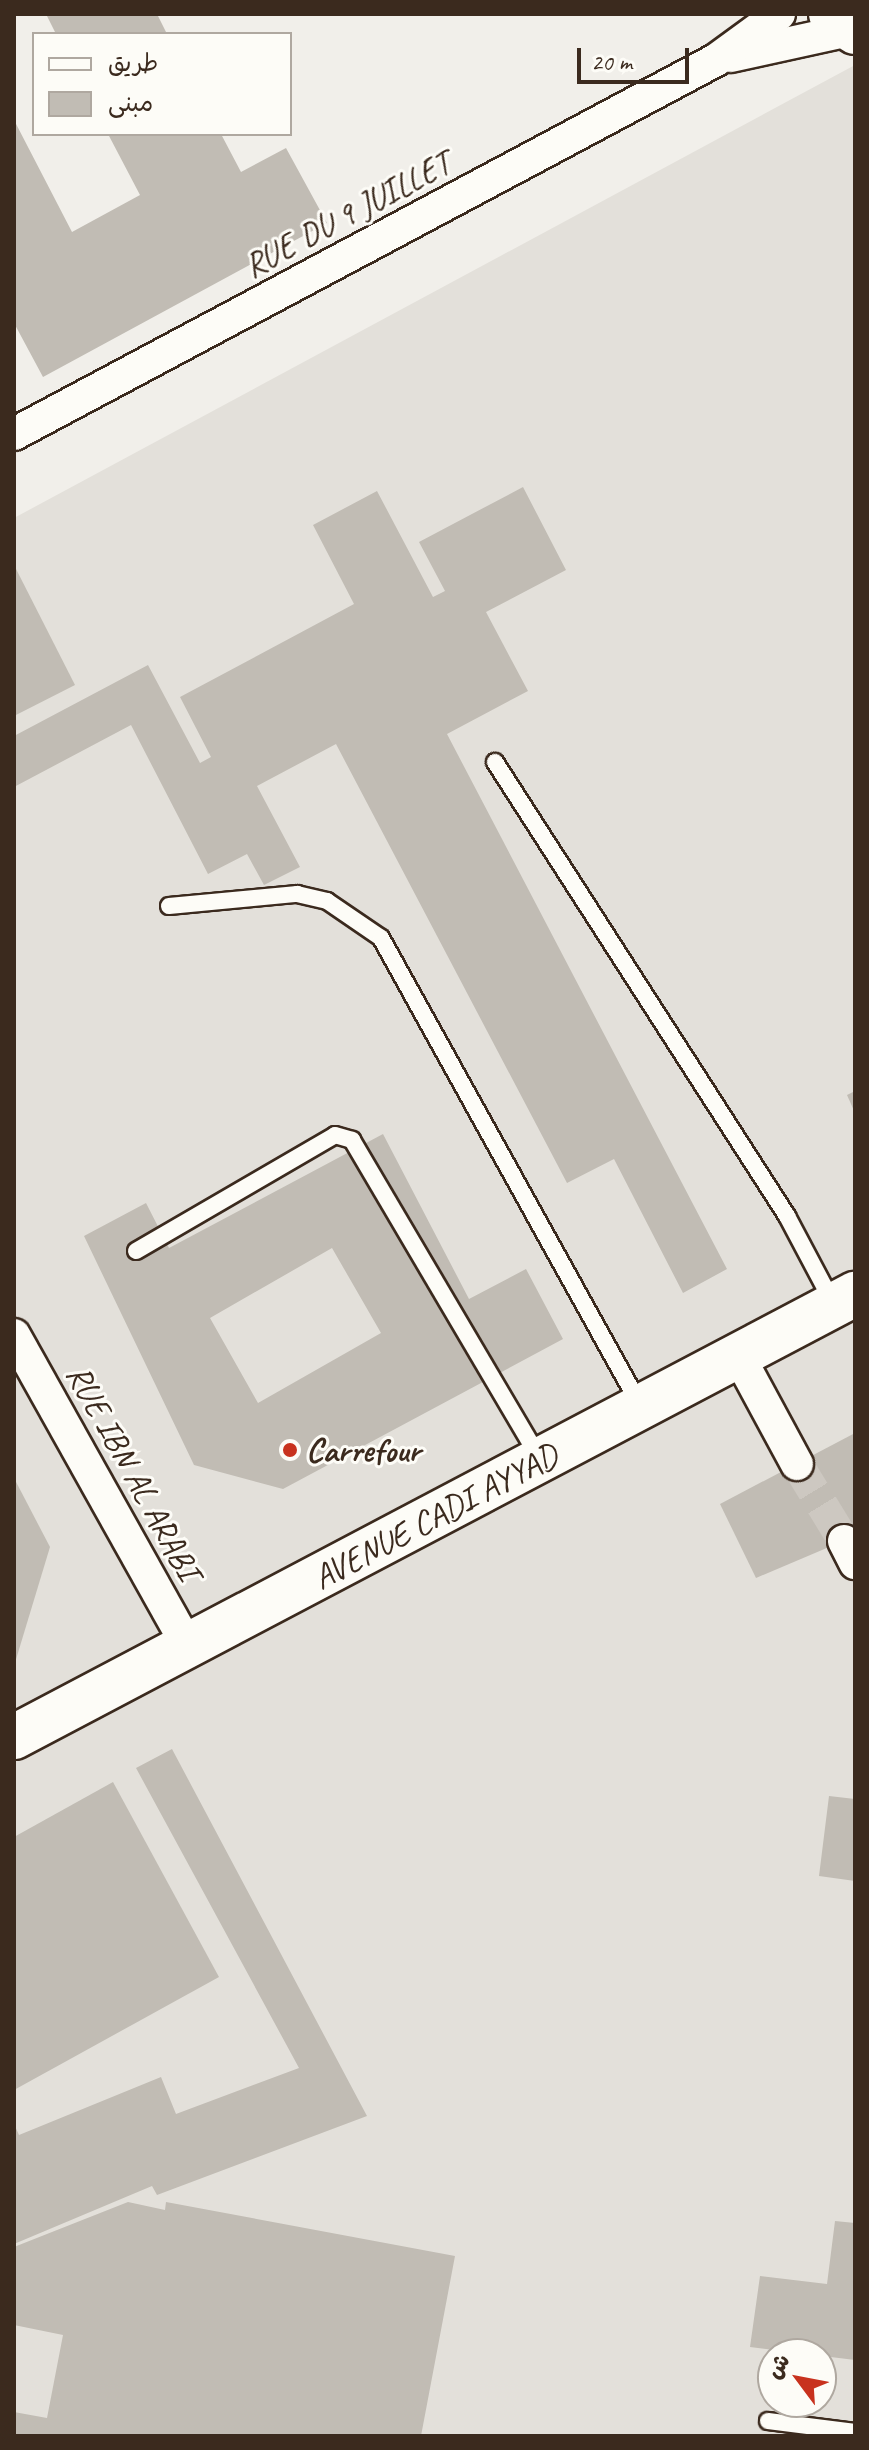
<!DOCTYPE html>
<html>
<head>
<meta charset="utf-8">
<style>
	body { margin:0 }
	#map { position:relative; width:869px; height:2450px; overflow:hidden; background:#f1efea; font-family:Caveat,"Playpen Sans Arabic",sans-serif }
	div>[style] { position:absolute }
	.built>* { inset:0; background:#e3e0da }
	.building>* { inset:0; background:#c1bcb4 }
	.street-tunnel>* { height:32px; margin-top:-16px; transform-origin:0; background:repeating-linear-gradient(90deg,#cdc8c1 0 32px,transparent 0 48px) }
	.roads { filter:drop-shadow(2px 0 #3b2a1e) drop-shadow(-2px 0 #3b2a1e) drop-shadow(0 2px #3b2a1e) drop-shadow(0 -2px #3b2a1e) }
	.lane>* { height:16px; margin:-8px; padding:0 8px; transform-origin:8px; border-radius:8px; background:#fdfcf7 }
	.street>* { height:32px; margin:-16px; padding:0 16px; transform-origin:16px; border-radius:16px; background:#fdfcf7 }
	.secondary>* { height:44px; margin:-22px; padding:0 22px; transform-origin:22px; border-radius:22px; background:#fdfcf7 }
	.dots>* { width:22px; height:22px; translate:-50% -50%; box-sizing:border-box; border:4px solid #fdfcf7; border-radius:50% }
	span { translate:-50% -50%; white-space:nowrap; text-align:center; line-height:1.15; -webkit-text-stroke:6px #fdfcf7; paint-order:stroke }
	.street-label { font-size:34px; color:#3b2a1e }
	.poi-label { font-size:34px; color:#3b2a1e; font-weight:700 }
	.left { translate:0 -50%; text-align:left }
	.frame { position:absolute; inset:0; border:16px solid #3b2a1e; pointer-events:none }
	.legend { position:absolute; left:32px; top:32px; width:260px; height:104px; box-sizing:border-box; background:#fdfcf7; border:2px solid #afa8a0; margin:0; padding:10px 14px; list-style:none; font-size:24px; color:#3b2a1e }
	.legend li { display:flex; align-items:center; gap:16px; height:40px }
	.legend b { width:40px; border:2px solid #afa8a0 }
	.north { position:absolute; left:757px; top:2338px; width:80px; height:80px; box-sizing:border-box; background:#fdfcf7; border:2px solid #afa8a0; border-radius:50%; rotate:302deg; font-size:22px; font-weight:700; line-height:32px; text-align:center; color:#3b2a1e }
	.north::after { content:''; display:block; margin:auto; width:28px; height:36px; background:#c8321e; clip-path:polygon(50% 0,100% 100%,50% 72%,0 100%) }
	.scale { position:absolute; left:577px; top:48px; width:112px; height:36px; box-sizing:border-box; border:4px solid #3b2a1e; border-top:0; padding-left:10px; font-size:24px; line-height:28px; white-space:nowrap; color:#3b2a1e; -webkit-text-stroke:6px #fdfcf7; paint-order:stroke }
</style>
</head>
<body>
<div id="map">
	<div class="built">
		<i style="clip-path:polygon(evenodd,855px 65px,855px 2436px,14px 2436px,14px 518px,855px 65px,773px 2354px,821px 2354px,821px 2402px,773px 2402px,773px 2354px)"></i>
	</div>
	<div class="building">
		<i style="clip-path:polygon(46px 14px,157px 14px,167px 34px,56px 34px)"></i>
		<i style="clip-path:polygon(14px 120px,72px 232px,140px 195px,108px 134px,221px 134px,241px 172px,286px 148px,327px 223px,43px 377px,14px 323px)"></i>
		<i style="clip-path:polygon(523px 487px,566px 570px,486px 612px,528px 691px,447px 734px,727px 1269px,683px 1293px,614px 1159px,567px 1183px,336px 744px,257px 786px,300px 867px,264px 885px,247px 854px,208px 874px,131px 725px,14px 787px,14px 736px,148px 665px,200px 763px,211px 757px,180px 697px,354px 604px,313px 525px,377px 491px,433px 597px,445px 591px,419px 542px)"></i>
		<i style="clip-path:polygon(14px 565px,75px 685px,14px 716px)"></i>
		<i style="clip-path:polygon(855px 1091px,855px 1113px,847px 1095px)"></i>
		<i style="clip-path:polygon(evenodd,383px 1134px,469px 1299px,526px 1269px,563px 1339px,283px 1489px,194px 1465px,84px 1236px,146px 1203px,169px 1248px,383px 1134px,332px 1248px,381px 1333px,258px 1403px,210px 1318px,332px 1248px)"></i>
		<i style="clip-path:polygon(855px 1433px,855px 1536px,756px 1578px,720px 1504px)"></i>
		<i style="clip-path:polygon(14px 1478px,50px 1547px,14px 1666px)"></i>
		<i style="clip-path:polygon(172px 1749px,367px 2116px,157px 2195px,152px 2186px,14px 2244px,14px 2124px,19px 2135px,161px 2077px,176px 2114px,299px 2068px,136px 1768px)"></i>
		<i style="clip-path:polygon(113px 1782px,219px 1977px,14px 2090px,14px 1837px)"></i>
		<i style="clip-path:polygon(829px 1796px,855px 1799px,855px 1881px,819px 1876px)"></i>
		<i style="clip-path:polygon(128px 2202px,165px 2210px,166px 2202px,455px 2256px,421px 2436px,14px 2436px,14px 2412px,47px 2418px,63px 2335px,14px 2325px,14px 2247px)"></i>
		<i style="clip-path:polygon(835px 2221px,855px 2223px,855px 2360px,750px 2347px,760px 2276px,827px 2284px)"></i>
	</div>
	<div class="street-tunnel">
		<i style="left:797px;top:1464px;width:90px;rotate:58.6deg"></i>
	</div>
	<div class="roads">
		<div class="lane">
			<i style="left:495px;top:762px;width:540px;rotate:57.25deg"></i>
			<i style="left:787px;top:1216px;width:98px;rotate:62.1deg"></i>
			<i style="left:169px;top:906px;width:129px;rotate:-5.4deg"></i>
			<i style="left:297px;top:894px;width:31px;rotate:13deg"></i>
			<i style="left:327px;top:901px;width:65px;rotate:34.4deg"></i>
			<i style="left:381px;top:938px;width:534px;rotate:60.99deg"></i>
			<i style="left:136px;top:1251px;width:230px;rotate:-30.2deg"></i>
			<i style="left:335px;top:1135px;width:18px;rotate:16deg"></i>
			<i style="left:352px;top:1140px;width:369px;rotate:59.5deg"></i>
			<i style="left:768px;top:2421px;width:88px;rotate:7.2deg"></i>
		</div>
		<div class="street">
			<i style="left:731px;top:56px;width:121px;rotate:-12.4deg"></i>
			<i style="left:14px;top:434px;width:795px;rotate:-28.05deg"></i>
			<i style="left:716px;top:60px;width:78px;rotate:-36.1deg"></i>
			<i style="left:14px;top:1335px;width:356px;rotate:60.8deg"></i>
			<i style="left:738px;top:1355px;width:124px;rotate:61.6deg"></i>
			<i style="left:844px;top:1541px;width:25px;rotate:63deg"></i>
		</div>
		<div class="secondary">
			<i style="left:831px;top:14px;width:30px;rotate:37deg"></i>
			<i style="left:14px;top:1737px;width:951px;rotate:-27.78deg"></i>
		</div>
	</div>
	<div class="dots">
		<i style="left:290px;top:1450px;background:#c8321e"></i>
	</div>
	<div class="street-label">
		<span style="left:347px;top:214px;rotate:-28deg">RUE DU 9 JUILLET</span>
		<span style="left:134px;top:1472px;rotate:61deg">RUE IBN AL ARABI</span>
		<span style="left:435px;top:1516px;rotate:-28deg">AVENUE CADI AYYAD</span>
	</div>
	<div class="poi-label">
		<span class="left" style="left:306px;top:1450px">Carrefour</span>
	</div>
	<div class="frame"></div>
	<ul class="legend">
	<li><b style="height:10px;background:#fdfcf7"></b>طريق</li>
	<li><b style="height:22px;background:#c1bcb4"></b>مبنى</li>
	</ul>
	<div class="north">ش</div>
	<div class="scale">20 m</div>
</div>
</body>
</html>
